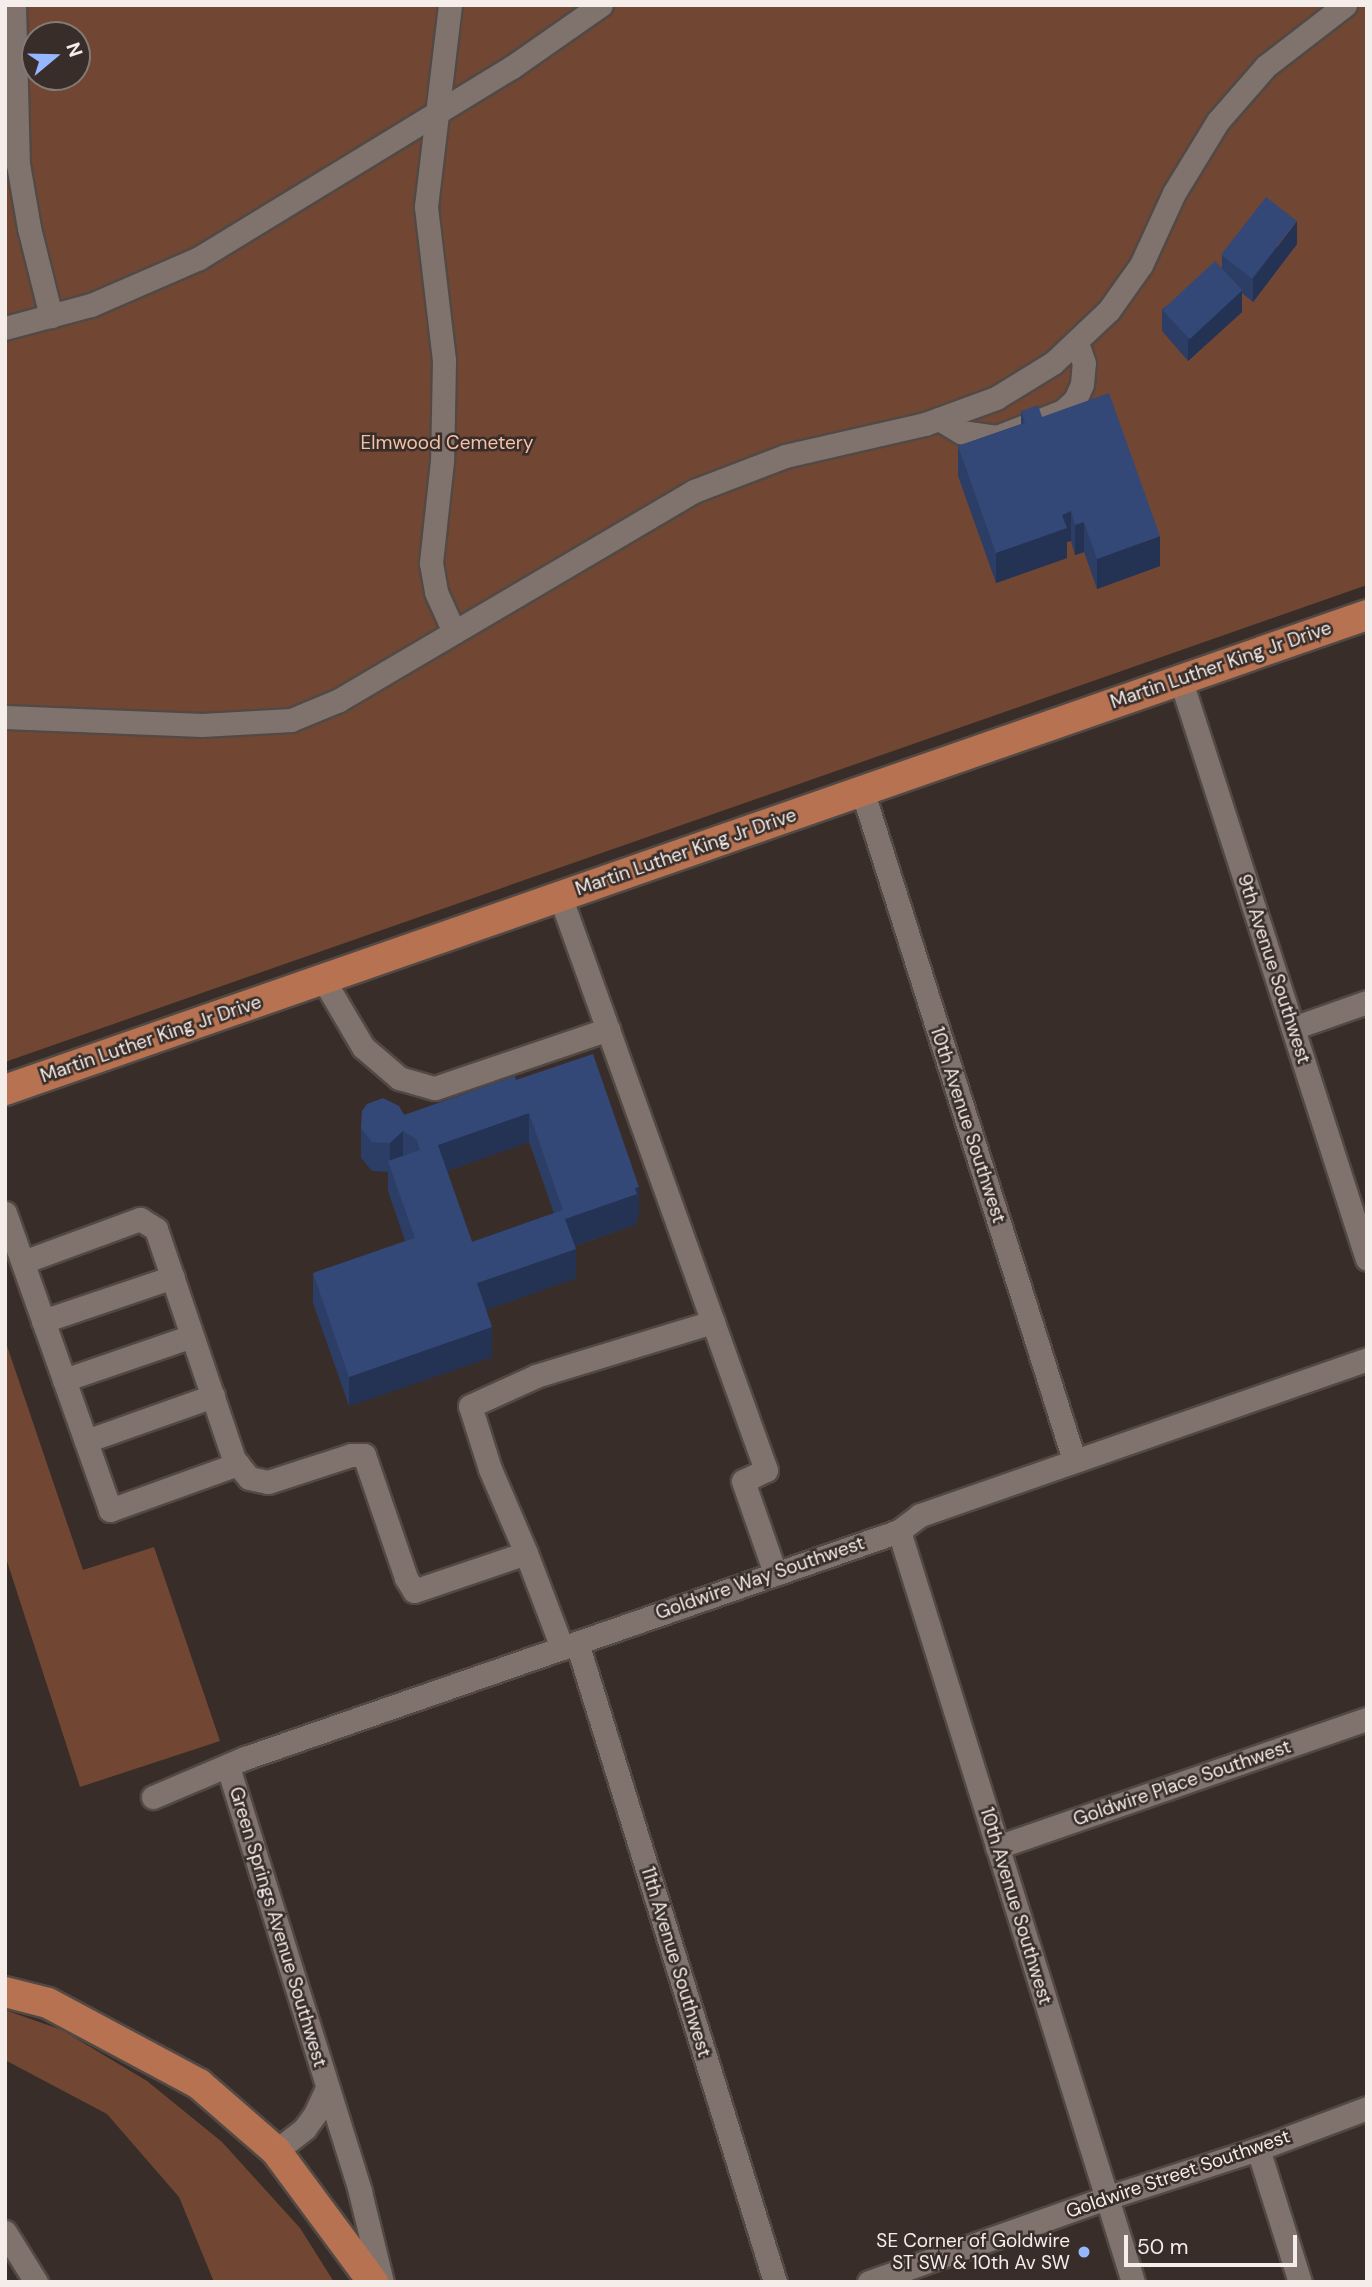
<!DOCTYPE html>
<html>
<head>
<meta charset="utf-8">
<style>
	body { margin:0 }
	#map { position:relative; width:1372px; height:2287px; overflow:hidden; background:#382d28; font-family:"DM Sans",sans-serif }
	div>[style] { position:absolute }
	.green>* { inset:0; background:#714734 }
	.roads { filter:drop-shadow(2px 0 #524944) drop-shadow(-2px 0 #524944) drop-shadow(0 2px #524944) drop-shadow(0 -2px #524944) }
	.minor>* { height:23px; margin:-11.5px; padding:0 11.5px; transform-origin:11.5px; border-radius:11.5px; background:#80736d }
	.major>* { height:30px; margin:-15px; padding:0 15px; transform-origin:15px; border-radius:15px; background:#b77251 }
	.wall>* { inset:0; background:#2d3e66 }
	.shaded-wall>* { inset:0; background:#243253 }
	.building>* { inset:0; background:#344877; transform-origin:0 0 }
	.dots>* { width:19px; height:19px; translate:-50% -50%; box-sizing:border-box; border:4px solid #382d28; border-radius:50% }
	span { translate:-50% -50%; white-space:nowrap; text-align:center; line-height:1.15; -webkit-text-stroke:5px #382d28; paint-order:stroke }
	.park-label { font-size:19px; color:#f4c1a9 }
	.street-label { font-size:19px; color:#f5edea }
	.poi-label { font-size:19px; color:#f5edea }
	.right { translate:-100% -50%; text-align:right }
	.frame { position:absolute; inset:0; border:7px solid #f5edea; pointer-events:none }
	.north { position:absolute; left:21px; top:21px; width:70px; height:70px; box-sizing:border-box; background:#382d28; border:2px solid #847a76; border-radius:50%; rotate:71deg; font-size:19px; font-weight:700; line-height:28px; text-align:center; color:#f5edea }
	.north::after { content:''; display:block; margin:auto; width:24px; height:32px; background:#96b6fd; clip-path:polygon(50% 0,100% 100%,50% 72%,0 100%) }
	.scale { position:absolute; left:1124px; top:2235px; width:173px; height:32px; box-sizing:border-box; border:4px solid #f5edea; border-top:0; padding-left:9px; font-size:21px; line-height:24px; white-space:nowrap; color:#f5edea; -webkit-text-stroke:5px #382d28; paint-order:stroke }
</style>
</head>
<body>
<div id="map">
	<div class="green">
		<i style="clip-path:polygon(evenodd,5px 5px,1367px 5px,1367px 585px,5px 1062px,5px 5px,35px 35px,77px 35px,77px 77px,35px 77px,35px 35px)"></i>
		<i style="clip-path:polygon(5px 1340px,83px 1570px,154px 1547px,220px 1741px,80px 1787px,5px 1555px)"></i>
		<i style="clip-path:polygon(5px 2010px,62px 2030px,147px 2081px,222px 2142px,300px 2228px,334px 2282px,214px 2282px,179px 2197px,107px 2114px,5px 2060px)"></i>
	</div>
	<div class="roads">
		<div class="minor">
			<i style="left:14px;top:5px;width:159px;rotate:88.6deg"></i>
			<i style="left:18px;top:164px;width:65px;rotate:80.2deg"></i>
			<i style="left:29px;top:228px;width:91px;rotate:76deg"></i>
			<i style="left:450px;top:5px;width:203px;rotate:96.8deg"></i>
			<i style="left:426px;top:207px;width:155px;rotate:83.3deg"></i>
			<i style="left:444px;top:361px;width:100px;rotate:91.1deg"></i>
			<i style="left:442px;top:461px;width:103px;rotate:96.2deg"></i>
			<i style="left:431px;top:563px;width:29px;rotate:80deg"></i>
			<i style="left:436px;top:592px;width:44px;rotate:65.8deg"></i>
			<i style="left:5px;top:328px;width:89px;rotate:-15deg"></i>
			<i style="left:91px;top:305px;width:118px;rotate:-23.5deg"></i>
			<i style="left:199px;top:258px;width:367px;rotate:-31.4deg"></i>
			<i style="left:512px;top:67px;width:108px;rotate:-34.9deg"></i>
			<i style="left:939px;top:419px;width:26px;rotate:31deg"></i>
			<i style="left:961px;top:432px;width:36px;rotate:8deg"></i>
			<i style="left:997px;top:437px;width:71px;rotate:-21.5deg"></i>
			<i style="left:1063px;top:411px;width:16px;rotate:-43deg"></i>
			<i style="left:1075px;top:400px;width:17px;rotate:-66deg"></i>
			<i style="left:1082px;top:384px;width:21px;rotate:-85deg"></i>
			<i style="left:1084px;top:363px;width:21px;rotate:-109deg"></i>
			<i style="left:1180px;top:678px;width:610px;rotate:72.16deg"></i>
			<i style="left:5px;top:717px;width:197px;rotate:2.3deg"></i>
			<i style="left:202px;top:725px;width:89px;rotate:-3.2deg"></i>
			<i style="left:291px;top:720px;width:52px;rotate:-22.6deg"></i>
			<i style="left:339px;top:700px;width:412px;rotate:-30.5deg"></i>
			<i style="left:694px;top:491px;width:97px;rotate:-21deg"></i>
			<i style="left:785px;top:456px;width:144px;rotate:-12.9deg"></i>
			<i style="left:925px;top:424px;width:76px;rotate:-20.1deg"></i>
			<i style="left:996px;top:398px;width:67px;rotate:-31.6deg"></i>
			<i style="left:1053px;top:363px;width:77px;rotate:-43.4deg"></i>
			<i style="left:1109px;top:310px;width:55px;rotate:-54.6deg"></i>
			<i style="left:1141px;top:265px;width:79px;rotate:-65.4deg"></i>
			<i style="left:1174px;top:193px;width:84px;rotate:-58.6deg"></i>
			<i style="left:1218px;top:121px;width:73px;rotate:-48.9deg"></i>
			<i style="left:1266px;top:66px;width:100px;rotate:-37.7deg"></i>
			<i style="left:862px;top:790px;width:703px;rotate:72.44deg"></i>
			<i style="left:560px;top:896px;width:610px;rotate:70.26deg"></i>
			<i style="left:766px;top:1470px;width:25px;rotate:154deg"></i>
			<i style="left:743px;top:1481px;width:97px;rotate:70.8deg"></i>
			<i style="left:323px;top:979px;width:79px;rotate:59.5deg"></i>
			<i style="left:363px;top:1047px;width:48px;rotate:40.7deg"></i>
			<i style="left:399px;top:1078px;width:37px;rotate:16deg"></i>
			<i style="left:435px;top:1088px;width:183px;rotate:-18.8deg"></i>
			<i style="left:1293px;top:1028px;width:78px;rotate:-19.4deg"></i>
			<i style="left:5px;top:1213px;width:315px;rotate:70.5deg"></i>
			<i style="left:110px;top:1510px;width:136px;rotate:-19.8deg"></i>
			<i style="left:23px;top:1262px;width:125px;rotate:-20.2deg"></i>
			<i style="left:140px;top:1219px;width:19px;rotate:32deg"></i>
			<i style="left:156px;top:1229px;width:244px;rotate:71.3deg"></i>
			<i style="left:234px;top:1460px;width:23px;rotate:50deg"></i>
			<i style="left:249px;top:1478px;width:19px;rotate:12deg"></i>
			<i style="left:268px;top:1482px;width:87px;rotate:-18deg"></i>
			<i style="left:351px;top:1455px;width:13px"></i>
			<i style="left:364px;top:1455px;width:130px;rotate:71.1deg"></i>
			<i style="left:406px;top:1578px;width:15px;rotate:58deg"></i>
			<i style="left:414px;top:1591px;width:118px;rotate:-18.7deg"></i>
			<i style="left:526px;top:1553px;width:102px;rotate:69.2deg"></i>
			<i style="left:43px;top:1321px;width:137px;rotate:-18.7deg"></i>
			<i style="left:64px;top:1380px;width:135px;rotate:-19deg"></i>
			<i style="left:86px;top:1441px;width:135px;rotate:-19.5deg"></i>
			<i style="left:899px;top:1531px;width:787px;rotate:72.69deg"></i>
			<i style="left:526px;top:1553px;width:91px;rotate:-113.2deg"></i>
			<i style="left:490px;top:1469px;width:66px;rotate:-107.6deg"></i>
			<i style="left:470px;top:1406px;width:72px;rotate:-24.4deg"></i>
			<i style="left:536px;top:1376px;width:185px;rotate:-17deg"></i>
			<i style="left:577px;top:1643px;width:669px;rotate:72.78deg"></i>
			<i style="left:228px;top:1767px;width:445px;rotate:72.7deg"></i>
			<i style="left:360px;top:2192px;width:93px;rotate:76.3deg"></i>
			<i style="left:153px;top:1797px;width:100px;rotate:-23deg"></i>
			<i style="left:245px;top:1758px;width:692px;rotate:-19.14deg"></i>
			<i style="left:899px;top:1531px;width:26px;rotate:-37deg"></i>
			<i style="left:920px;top:1515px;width:473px;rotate:-19.2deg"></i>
			<i style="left:997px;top:1847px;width:392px;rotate:-19.1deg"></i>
			<i style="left:1258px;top:2149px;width:139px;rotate:72.5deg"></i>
			<i style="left:276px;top:2151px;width:37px;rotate:-38deg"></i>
			<i style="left:305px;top:2128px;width:17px;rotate:-54deg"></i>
			<i style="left:315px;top:2114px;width:29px;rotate:-65deg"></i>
			<i style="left:5px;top:2232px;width:59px;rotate:58.2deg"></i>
			<i style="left:869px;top:2282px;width:251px;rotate:-19.5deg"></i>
			<i style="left:1106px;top:2198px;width:160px;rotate:-17.9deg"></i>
			<i style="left:1258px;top:2149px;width:116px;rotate:-20.6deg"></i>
		</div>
		<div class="major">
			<i style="left:5px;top:1090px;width:1442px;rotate:-19.23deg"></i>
			<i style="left:5px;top:1992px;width:44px;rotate:14.3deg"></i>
			<i style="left:48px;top:2003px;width:171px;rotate:28.2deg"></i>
			<i style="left:199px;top:2084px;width:102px;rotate:41deg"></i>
			<i style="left:276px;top:2151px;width:163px;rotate:53.5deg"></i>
		</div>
	</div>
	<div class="wall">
		<i style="clip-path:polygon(1297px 244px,1253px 302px,1242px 293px,1242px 312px,1188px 361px,1162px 331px,1162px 309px,1222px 268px,1222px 255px)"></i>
		<i style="clip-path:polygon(1021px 411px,1042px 417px,1160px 566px,1097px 589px,1084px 552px,1075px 555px,1071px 541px,1067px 542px,1067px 558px,996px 583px,958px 476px,958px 446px,1021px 424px)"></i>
		<i style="clip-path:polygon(evenodd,516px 1080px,639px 1216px,637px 1217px,637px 1224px,575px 1246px,576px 1278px,486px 1310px,492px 1357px,349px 1406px,313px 1303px,313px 1273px,405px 1241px,388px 1191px,388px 1172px,372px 1171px,361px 1158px,361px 1128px,516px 1080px,529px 1142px,554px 1213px,472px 1242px,447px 1171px,529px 1142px)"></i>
	</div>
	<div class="shaded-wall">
		<i style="clip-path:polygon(1297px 221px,1297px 244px,1253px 302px,1253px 279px)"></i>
		<i style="clip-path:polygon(1242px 290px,1242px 312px,1188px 361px,1188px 338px)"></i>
		<i style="clip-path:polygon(1071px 511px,1071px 541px,1067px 542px,1067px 558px,996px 583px,996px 553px,1062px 515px)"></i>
		<i style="clip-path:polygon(1084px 522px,1084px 552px,1075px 555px,1075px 525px)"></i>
		<i style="clip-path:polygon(1160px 536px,1160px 566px,1097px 589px,1097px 559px)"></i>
		<i style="clip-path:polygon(529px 1113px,529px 1142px,438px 1174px,438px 1145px)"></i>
		<i style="clip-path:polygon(403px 1131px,403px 1161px,390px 1166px,390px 1143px)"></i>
		<i style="clip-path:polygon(639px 1187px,639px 1216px,637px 1217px,637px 1224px,565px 1249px,565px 1219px)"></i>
		<i style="clip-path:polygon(576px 1249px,576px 1278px,477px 1313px,477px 1283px)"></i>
		<i style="clip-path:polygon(492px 1327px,492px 1357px,349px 1406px,349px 1377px)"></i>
	</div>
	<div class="building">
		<i style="left:1266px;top:197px;width:39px;height:73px;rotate:38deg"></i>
		<i style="left:1215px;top:261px;width:40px;height:72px;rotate:47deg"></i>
		<i style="clip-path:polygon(1109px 393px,1160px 536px,1097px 559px,1084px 522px,1075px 525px,1071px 511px,1062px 515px,1067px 528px,996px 553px,958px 446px,1025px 423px,1021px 411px,1038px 405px,1042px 417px)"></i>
		<i style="clip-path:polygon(evenodd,593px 1054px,639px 1187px,635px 1188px,637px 1194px,565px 1219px,576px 1249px,477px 1283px,492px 1327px,349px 1377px,313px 1273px,415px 1238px,388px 1161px,420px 1150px,416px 1139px,403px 1131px,390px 1143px,372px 1142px,361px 1128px,362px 1111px,367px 1104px,383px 1098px,399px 1106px,404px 1115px,515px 1076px,516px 1080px,593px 1054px,529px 1113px,563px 1210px,472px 1242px,438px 1145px,529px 1113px)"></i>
	</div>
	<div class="dots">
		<i style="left:1084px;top:2252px;background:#96b6fd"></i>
	</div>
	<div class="park-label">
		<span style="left:447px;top:443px">Elmwood Cemetery</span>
	</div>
	<div class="street-label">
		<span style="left:1221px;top:665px;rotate:-19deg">Martin Luther King Jr Drive</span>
		<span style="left:686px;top:852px;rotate:-19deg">Martin Luther King Jr Drive</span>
		<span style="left:1274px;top:969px;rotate:72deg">9th Avenue Southwest</span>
		<span style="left:151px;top:1039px;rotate:-19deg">Martin Luther King Jr Drive</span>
		<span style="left:968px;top:1125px;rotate:72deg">10th Avenue Southwest</span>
		<span style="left:760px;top:1578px;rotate:-19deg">Goldwire Way Southwest</span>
		<span style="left:1182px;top:1783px;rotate:-19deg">Goldwire Place Southwest</span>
		<span style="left:1016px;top:1906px;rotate:73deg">10th Avenue Southwest</span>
		<span style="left:278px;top:1927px;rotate:73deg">Green Springs Avenue Southwest</span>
		<span style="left:676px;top:1962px;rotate:73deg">11th Avenue Southwest</span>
		<span style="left:1178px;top:2174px;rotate:-19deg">Goldwire Street Southwest</span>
	</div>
	<div class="poi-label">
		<span class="right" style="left:1070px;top:2252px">SE Corner of Goldwire<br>ST SW &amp; 10th Av SW</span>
	</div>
	<div class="frame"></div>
	<div class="north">N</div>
	<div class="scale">50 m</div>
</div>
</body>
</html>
